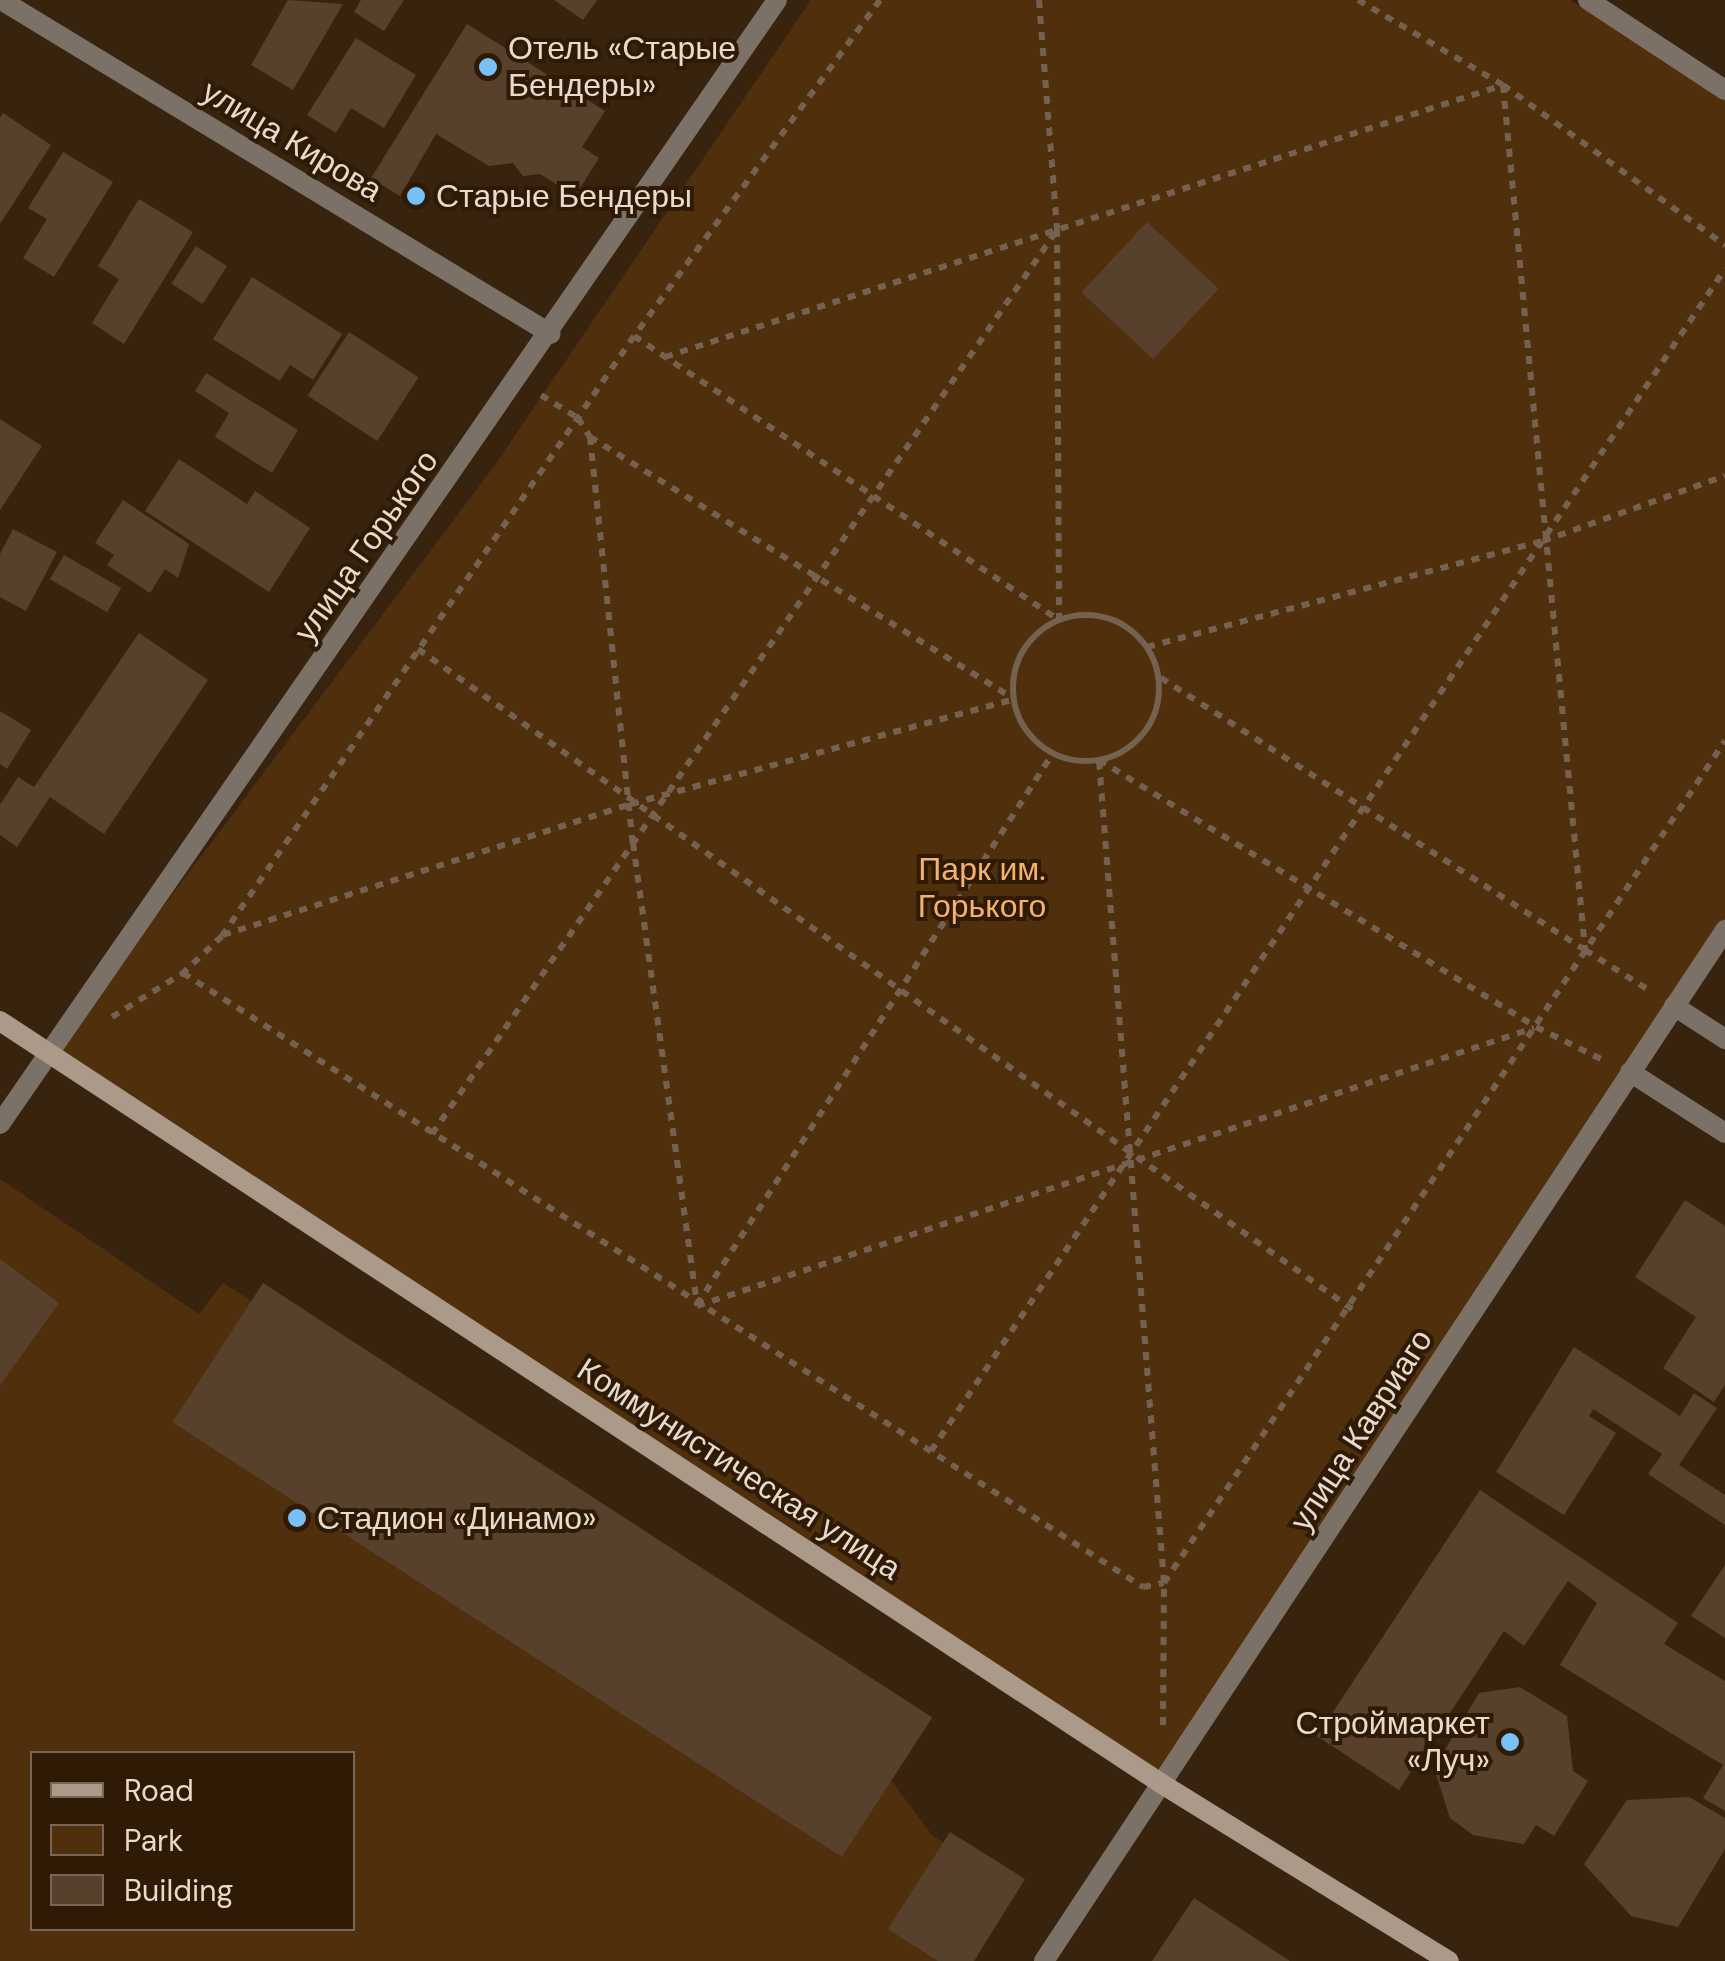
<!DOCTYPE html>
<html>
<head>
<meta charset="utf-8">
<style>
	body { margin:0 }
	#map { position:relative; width:1725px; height:1961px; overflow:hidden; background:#38230f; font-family:"DM Sans",sans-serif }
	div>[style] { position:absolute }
	.green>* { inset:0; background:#50300c }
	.building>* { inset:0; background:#58412c; transform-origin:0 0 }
	.path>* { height:6px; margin-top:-3px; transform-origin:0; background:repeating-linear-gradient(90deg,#746150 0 8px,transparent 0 16px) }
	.path>.ring { margin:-3px; padding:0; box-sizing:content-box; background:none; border:6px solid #746150; border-radius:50% }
	.minor>* { height:20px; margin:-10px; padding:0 10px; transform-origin:10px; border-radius:10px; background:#7c7167 }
	.secondary>* { height:20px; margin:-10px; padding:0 10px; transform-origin:10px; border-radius:10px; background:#ab9989 }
	.dots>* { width:28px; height:28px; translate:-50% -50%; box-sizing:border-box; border:5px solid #2e1a05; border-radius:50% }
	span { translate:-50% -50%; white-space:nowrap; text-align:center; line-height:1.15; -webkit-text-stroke:8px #2e1a05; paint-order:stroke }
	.poi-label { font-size:32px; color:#e8dace }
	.left { translate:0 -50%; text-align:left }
	.right { translate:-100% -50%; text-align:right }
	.street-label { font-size:32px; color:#e8dace }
	.park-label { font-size:32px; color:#f4b170 }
	.legend { position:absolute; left:30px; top:1751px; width:325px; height:180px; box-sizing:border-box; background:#2e1a05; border:2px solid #786755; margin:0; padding:12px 18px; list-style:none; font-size:30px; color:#e8dace }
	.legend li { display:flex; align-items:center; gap:20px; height:50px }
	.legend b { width:50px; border:2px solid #786755 }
</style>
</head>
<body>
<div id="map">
	<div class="green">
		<i style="clip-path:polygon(811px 0,1570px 0,1725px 97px,1725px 930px,1162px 1784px,51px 1056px,495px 465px)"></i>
		<i style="clip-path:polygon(evenodd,0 1179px,199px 1314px,223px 1283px,916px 1721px,885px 1772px,932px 1835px,998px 1880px,943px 1961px,0 1961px,0 1179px,32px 1754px,352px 1754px,352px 1928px,32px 1928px,32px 1754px)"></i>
	</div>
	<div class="building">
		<i style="clip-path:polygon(288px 0,343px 4px,293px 90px,251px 65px)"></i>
		<i style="clip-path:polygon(361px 0,404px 0,384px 31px,354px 12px)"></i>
		<i style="clip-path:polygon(554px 0,597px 0,583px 20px)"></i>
		<i style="clip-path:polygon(467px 24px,605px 111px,582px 147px,599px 158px,575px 196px,540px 174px,523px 176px,513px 163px,489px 166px,436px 134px,400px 196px,371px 178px)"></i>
		<i style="clip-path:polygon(356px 38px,416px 75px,384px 128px,351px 108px,336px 133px,307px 115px)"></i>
		<i style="clip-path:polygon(3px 113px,51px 145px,0 224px,0 118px)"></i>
		<i style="clip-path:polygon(63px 152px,113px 182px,54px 277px,23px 258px,47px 219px,28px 208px)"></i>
		<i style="clip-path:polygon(139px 199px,193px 232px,124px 344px,92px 323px,119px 279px,98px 266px)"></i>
		<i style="left:1147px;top:222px;width:98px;height:96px;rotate:43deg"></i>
		<i style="left:196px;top:246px;width:37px;height:45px;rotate:33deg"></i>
		<i style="clip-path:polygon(252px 277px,342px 334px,313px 380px,290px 365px,280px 381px,213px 339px)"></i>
		<i style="left:349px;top:332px;width:83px;height:76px;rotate:33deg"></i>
		<i style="clip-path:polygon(206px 373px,298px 430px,272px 473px,215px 437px,229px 413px,195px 391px)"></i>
		<i style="clip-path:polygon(0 419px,42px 446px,0 510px)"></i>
		<i style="clip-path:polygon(179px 459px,247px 504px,255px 491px,310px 528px,269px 592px,145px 511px)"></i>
		<i style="clip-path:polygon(123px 500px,189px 544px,178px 578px,165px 569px,150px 593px,107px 565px,114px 555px,95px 543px)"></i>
		<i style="clip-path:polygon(13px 529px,57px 552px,26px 611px,0 597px,0 554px)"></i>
		<i style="left:64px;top:555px;width:66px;height:28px;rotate:30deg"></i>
		<i style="clip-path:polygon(139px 633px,208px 680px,104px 834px,50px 797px,17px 847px,0 835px,0 805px,18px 777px,34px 787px)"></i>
		<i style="clip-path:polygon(0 711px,31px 730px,7px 769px,0 764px)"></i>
		<i style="clip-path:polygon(1685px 1200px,1725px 1226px,1725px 1385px,1714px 1402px,1663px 1368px,1696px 1317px,1635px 1277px)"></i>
		<i style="clip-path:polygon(0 1259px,59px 1303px,0 1385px)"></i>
		<i style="left:263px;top:1283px;width:798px;height:166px;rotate:33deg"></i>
		<i style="clip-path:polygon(1574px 1347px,1680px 1416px,1694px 1393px,1717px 1408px,1679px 1465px,1725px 1495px,1725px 1525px,1648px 1474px,1662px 1454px,1593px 1409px,1589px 1416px,1616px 1433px,1564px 1515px,1496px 1472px)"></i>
		<i style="clip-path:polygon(1480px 1490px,1678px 1623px,1664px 1644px,1725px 1681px,1725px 1811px,1703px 1798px,1723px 1765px,1560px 1665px,1597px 1603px,1568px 1581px,1524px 1646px,1504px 1631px,1399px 1790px,1317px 1736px)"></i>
		<i style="clip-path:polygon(1725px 1565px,1725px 1638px,1691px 1616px)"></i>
		<i style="clip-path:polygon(1520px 1687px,1567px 1716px,1573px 1771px,1588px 1781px,1554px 1836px,1536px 1825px,1524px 1844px,1473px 1835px,1450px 1818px,1434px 1768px,1479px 1693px)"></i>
		<i style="clip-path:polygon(1689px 1797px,1725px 1818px,1725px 1849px,1678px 1927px,1631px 1916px,1584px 1864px,1627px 1800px)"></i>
		<i style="clip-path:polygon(950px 1832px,1025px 1879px,974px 1961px,938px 1961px,888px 1929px)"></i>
		<i style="clip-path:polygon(1194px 1898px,1290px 1961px,1152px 1961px)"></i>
	</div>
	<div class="path">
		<i style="left:880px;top:0;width:416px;rotate:126.2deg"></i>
		<i style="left:634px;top:336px;width:728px;rotate:124.48deg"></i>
		<i style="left:222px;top:936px;width:54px;rotate:136.5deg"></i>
		<i style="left:183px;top:973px;width:1140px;rotate:32.6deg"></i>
		<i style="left:1143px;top:1587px;width:21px;rotate:-11deg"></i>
		<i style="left:1164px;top:1583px;width:826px;rotate:-94.52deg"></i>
		<i style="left:1099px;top:760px;width:512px;rotate:31.42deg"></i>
		<i style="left:1536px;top:1027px;width:77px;rotate:26.2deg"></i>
		<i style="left:1039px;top:0;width:230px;rotate:85.5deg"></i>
		<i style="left:1057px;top:229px;width:391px;rotate:89.7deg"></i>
		<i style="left:1358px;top:0;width:168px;rotate:30.4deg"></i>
		<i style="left:1503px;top:85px;width:274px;rotate:35.8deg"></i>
		<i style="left:634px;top:336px;width:511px;rotate:33.75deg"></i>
		<i style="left:665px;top:357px;width:881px;rotate:-17.98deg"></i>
		<i style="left:1503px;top:85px;width:869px;rotate:84.58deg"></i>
		<i style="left:1585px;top:950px;width:507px;rotate:-147.31deg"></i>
		<i style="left:541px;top:395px;width:44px;rotate:31.9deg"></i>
		<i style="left:578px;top:418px;width:22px;rotate:58deg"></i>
		<i style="left:590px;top:437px;width:497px;rotate:31.7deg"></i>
		<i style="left:590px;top:437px;width:408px;rotate:84deg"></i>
		<i style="left:633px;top:843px;width:467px;rotate:82.1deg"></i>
		<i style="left:697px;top:1306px;width:882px;rotate:-18.37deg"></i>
		<i class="ring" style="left:1013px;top:615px;width:140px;height:140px"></i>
		<i style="left:1147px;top:647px;width:410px;rotate:-15deg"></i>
		<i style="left:1543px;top:541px;width:193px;rotate:-19.7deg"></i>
		<i style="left:418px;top:649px;width:1144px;rotate:35.25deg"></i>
		<i style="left:223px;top:935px;width:429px;rotate:-17.8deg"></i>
		<i style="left:631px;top:804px;width:397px;rotate:-15.3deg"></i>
		<i style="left:1585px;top:950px;width:79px;rotate:32.1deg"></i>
		<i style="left:112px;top:1017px;width:84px;rotate:-31.8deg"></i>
		<i style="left:432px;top:1134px;width:1099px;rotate:-55.34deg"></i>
		<i style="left:697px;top:1305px;width:657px;rotate:-57.18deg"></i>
		<i style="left:931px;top:1451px;width:1424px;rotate:-56.11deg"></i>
		<i style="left:1163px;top:1725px;width:142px;rotate:-89.6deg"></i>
		<i style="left:1164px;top:1583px;width:1012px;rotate:-56.33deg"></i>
	</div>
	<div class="minor">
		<i style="left:1px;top:0;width:643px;rotate:31.27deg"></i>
		<i style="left:1588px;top:0;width:164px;rotate:33.3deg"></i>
		<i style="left:1674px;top:1006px;width:61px;rotate:32.9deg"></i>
		<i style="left:1630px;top:1072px;width:113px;rotate:32.7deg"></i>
		<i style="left:0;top:1124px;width:1366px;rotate:-55.34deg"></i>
		<i style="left:1044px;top:1961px;width:1236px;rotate:-56.55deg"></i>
	</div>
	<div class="secondary">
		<i style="left:0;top:1021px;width:1390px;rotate:33.29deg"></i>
		<i style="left:1162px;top:1784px;width:337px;rotate:31.7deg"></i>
	</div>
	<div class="dots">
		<i style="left:488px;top:67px;background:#79bff8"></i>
		<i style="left:416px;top:196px;background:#79bff8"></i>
		<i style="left:297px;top:1518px;background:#79bff8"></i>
		<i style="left:1510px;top:1742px;background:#79bff8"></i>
	</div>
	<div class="poi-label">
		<span class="left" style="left:508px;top:67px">Отель «Старые<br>Бендеры»</span>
		<span class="left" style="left:436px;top:196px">Старые Бендеры</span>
		<span class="left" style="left:317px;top:1518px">Стадион «Динамо»</span>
		<span class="right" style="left:1490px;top:1742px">Строймаркет<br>«Луч»</span>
	</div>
	<div class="street-label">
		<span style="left:292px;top:141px;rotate:31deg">улица Кирова</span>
		<span style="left:366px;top:546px;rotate:-55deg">улица Горького</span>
		<span style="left:1361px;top:1430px;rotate:-57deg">улица Кавриаго</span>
		<span style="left:739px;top:1469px;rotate:33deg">Коммунистическая улица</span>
	</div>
	<div class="park-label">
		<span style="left:982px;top:888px">Парк им.<br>Горького</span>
	</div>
	<ul class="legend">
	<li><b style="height:12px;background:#ab9989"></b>Road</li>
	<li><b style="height:28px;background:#50300c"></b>Park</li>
	<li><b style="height:28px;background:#58412c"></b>Building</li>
	</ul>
</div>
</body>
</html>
